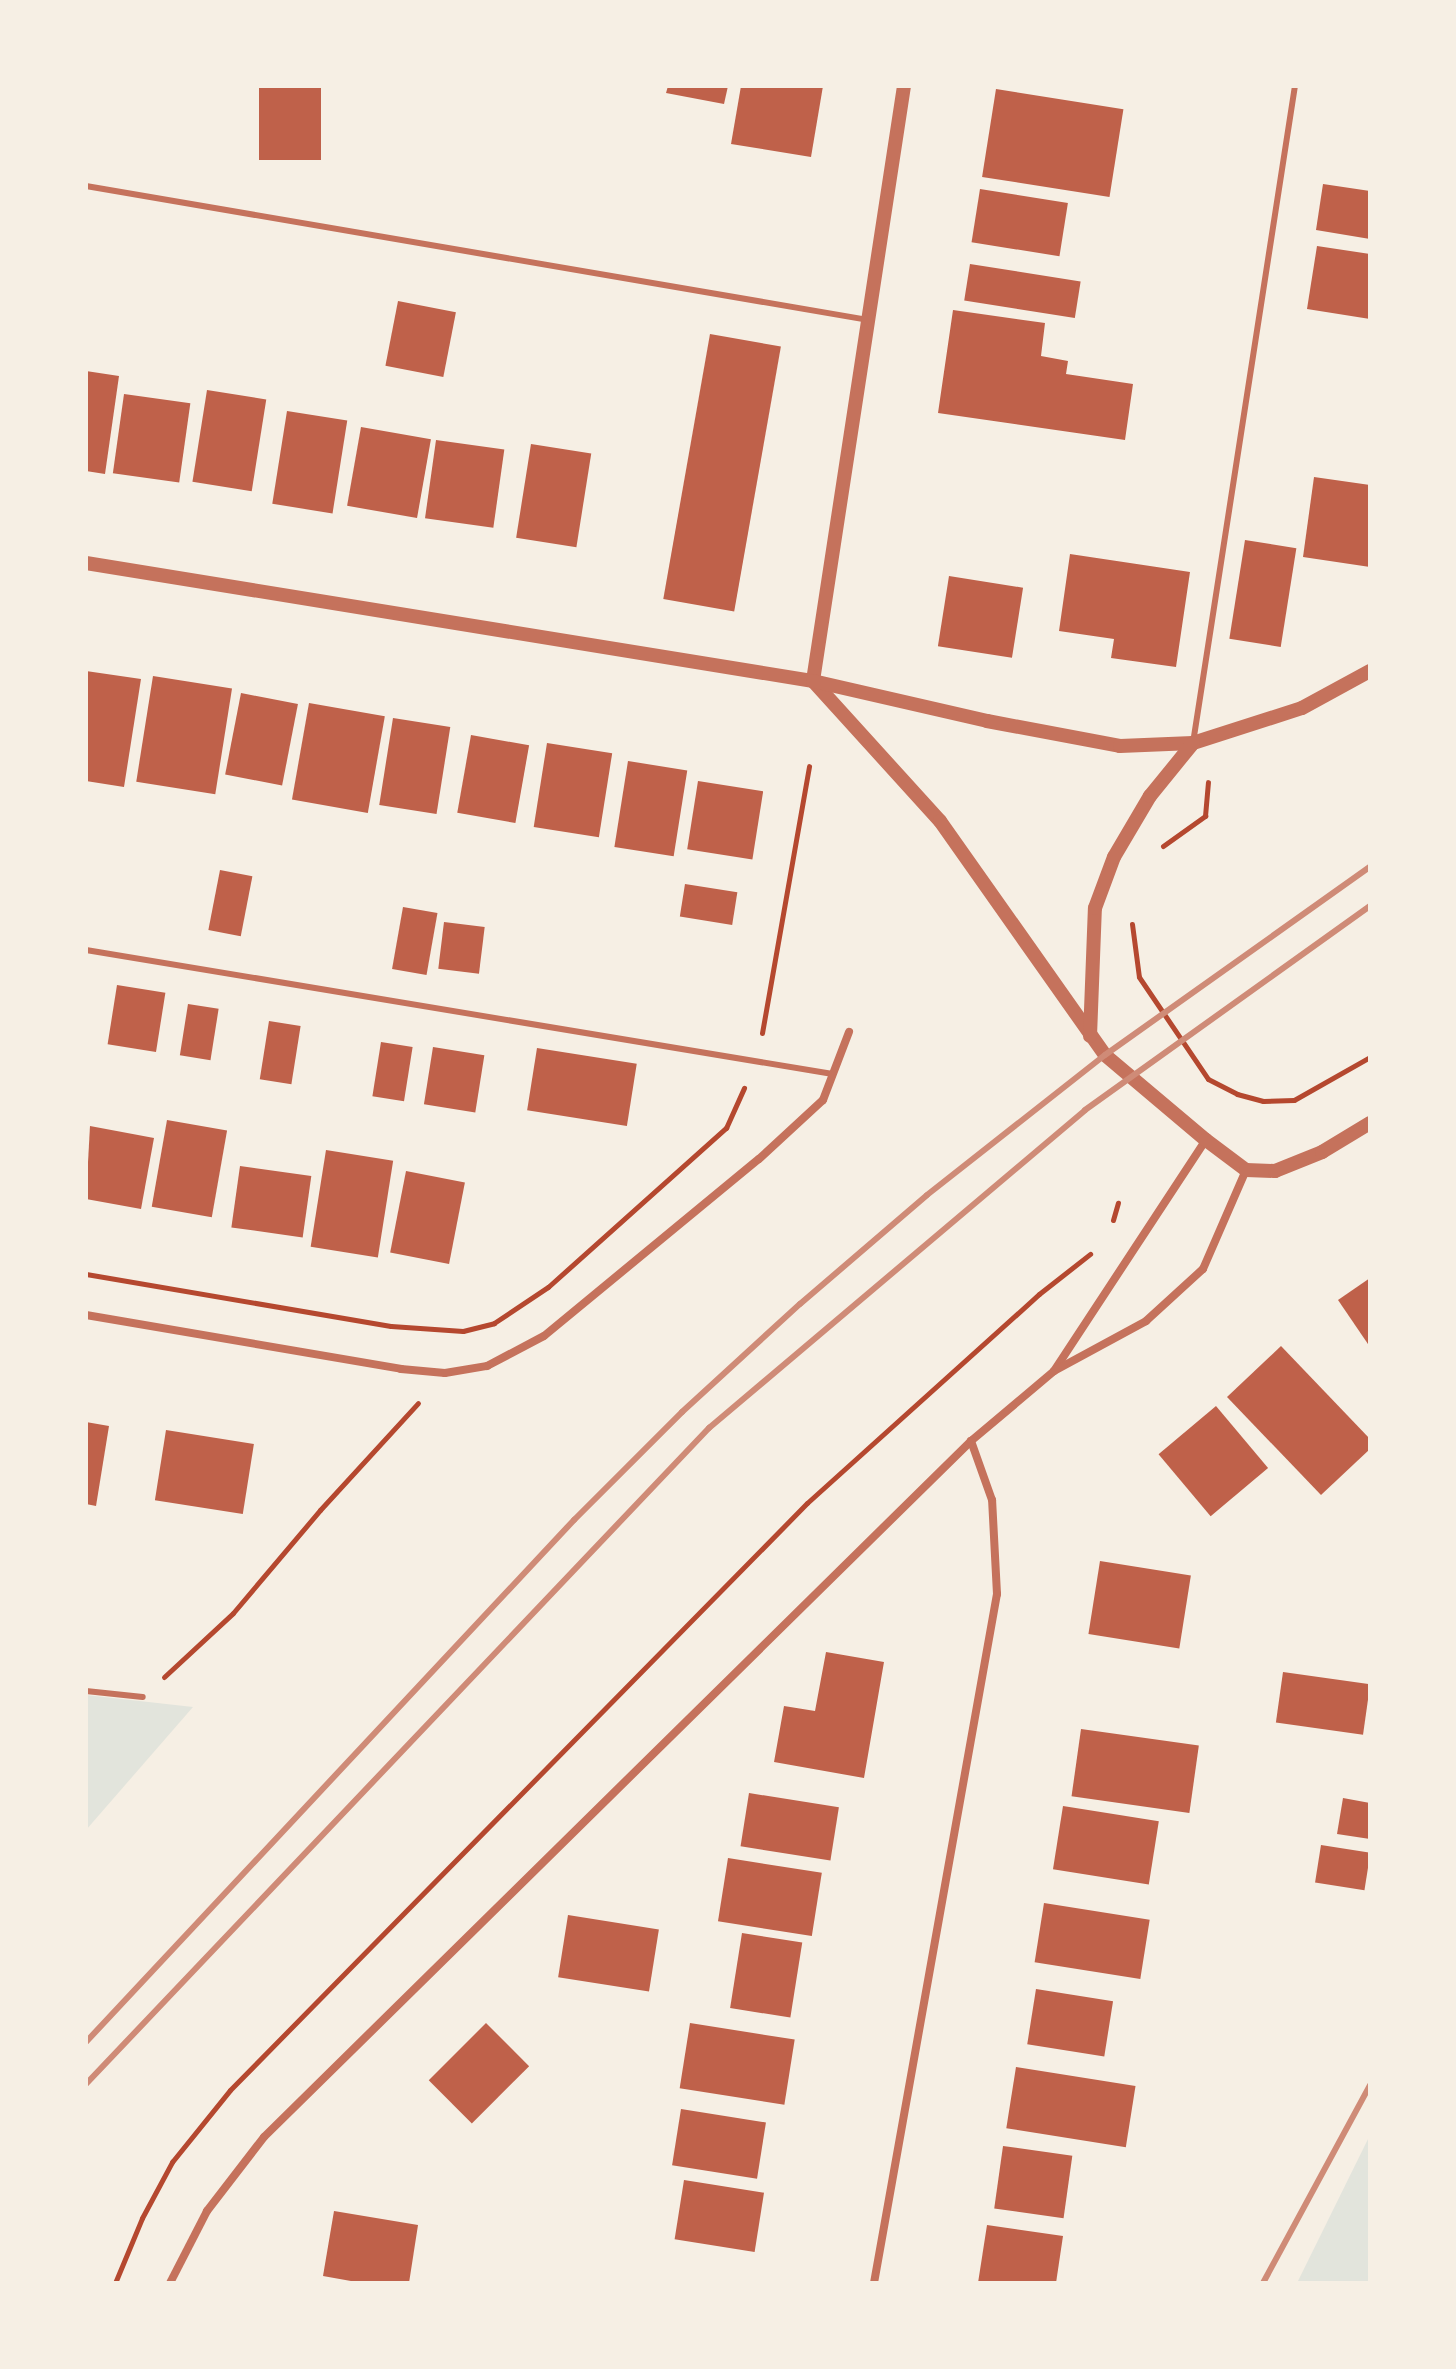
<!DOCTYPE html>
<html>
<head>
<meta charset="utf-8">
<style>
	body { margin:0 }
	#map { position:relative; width:1456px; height:2369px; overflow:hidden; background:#f6efe4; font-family:Barlow,sans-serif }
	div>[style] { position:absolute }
	.green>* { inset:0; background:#e2e4dc }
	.building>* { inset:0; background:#bf614a; transform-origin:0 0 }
	.path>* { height:5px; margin:-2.5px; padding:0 2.5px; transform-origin:2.5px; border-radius:2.5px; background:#b5482f }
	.service>* { height:6px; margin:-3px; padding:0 3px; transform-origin:3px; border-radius:3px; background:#c5725c }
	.minor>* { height:8px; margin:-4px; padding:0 4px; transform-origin:4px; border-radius:4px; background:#c5725c }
	.tertiary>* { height:14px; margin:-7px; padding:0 7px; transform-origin:7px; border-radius:7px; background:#c5725c }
	.rail>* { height:6px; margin:-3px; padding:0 3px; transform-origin:3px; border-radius:3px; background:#cf8b77 }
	span { translate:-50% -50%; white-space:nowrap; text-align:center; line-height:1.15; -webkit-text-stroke:7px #f6efe4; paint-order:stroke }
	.frame { position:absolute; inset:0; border:88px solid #f6efe4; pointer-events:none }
</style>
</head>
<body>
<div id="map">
	<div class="green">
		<i style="clip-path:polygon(86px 1695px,193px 1707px,86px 1830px)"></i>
		<i style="clip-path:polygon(1370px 2135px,1370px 2283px,1297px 2283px)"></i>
	</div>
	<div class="building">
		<i style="left:259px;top:86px;width:62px;height:74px"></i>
		<i style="clip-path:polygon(668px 86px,728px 86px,724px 104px,666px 93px)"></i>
		<i style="clip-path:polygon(741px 86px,823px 86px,811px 157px,731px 144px)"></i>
		<i style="left:996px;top:89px;width:129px;height:89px;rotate:9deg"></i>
		<i style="clip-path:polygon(1323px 184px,1370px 191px,1370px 239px,1316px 230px)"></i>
		<i style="left:980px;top:189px;width:89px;height:54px;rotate:9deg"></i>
		<i style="clip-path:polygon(1317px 246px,1370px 254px,1370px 319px,1307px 309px)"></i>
		<i style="left:970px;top:264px;width:112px;height:37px;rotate:9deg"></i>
		<i style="left:398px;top:301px;width:59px;height:66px;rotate:11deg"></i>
		<i style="clip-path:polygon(953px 310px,1045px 323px,1041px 356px,1068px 361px,1066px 374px,1133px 384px,1125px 440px,938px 413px)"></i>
		<i style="left:710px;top:334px;width:72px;height:269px;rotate:10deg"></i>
		<i style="clip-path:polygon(86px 371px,119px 376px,105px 474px,86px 471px)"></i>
		<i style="left:207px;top:390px;width:60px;height:93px;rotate:9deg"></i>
		<i style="left:124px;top:394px;width:67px;height:80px;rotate:8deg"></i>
		<i style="left:287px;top:411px;width:61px;height:94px;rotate:9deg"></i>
		<i style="left:361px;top:427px;width:71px;height:80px;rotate:10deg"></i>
		<i style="left:436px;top:440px;width:69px;height:79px;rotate:8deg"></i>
		<i style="left:531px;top:444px;width:61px;height:95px;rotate:9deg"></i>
		<i style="clip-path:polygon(1314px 477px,1370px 485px,1370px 567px,1303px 557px)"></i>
		<i style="left:1245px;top:540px;width:52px;height:100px;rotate:9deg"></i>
		<i style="clip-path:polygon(1070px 554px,1190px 572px,1176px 667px,1111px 658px,1114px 639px,1059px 631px)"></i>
		<i style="left:949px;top:576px;width:75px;height:71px;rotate:9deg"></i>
		<i style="clip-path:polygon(86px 671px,141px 679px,124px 787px,86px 781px)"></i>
		<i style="left:153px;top:676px;width:80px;height:107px;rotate:9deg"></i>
		<i style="left:241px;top:693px;width:58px;height:83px;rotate:11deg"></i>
		<i style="left:309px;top:703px;width:77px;height:98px;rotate:10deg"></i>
		<i style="left:393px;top:718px;width:58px;height:88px;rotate:9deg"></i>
		<i style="left:471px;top:735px;width:59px;height:79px;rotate:10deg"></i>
		<i style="left:547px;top:743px;width:66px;height:85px;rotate:9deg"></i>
		<i style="left:628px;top:761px;width:60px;height:87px;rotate:9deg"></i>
		<i style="left:698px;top:781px;width:66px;height:69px;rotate:9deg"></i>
		<i style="left:220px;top:870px;width:33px;height:61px;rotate:11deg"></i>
		<i style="left:685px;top:884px;width:53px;height:33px;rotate:9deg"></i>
		<i style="left:403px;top:907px;width:35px;height:63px;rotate:10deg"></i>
		<i style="left:444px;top:922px;width:41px;height:47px;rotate:7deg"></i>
		<i style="left:117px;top:985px;width:49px;height:60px;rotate:9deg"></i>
		<i style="left:188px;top:1004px;width:31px;height:52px;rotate:9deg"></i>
		<i style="left:269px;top:1021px;width:32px;height:59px;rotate:9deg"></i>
		<i style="left:381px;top:1042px;width:32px;height:55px;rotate:9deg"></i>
		<i style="left:433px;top:1047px;width:52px;height:58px;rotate:9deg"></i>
		<i style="left:537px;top:1048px;width:101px;height:63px;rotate:9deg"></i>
		<i style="left:167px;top:1120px;width:61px;height:88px;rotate:10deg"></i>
		<i style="clip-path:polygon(90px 1126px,154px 1138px,141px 1209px,86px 1199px)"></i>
		<i style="left:326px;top:1150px;width:68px;height:98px;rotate:9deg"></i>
		<i style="left:240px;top:1166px;width:72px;height:62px;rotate:8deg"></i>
		<i style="left:406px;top:1171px;width:60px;height:83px;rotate:11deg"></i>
		<i style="clip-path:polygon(1370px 1278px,1370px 1347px,1338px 1300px)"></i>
		<i style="clip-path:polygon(1281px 1346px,1370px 1439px,1370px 1449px,1321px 1495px,1227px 1397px)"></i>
		<i style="left:1216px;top:1406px;width:81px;height:75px;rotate:50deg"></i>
		<i style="clip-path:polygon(86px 1422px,109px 1426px,96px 1506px,86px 1504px)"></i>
		<i style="left:166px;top:1430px;width:89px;height:71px;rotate:9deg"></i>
		<i style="left:1100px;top:1561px;width:92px;height:74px;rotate:9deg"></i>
		<i style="clip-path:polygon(826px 1652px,884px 1662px,864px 1778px,774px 1762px,784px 1706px,815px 1711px)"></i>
		<i style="left:1283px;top:1672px;width:88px;height:51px;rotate:8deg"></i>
		<i style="left:1081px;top:1729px;width:119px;height:68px;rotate:8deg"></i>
		<i style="left:749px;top:1793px;width:91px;height:54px;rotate:9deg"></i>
		<i style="clip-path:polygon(1343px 1798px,1370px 1803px,1370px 1839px,1337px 1834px)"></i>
		<i style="left:1063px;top:1806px;width:97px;height:64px;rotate:9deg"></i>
		<i style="left:1321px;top:1845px;width:50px;height:38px;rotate:9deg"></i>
		<i style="left:728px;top:1858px;width:95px;height:64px;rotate:9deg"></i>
		<i style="left:1044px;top:1903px;width:107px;height:60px;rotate:9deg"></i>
		<i style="left:568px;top:1915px;width:92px;height:63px;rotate:9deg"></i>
		<i style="left:742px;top:1933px;width:61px;height:76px;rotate:9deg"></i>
		<i style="left:1036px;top:1989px;width:78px;height:56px;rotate:9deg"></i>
		<i style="left:486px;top:2023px;width:61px;height:81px;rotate:45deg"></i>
		<i style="left:690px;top:2023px;width:106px;height:66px;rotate:9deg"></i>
		<i style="left:1016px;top:2067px;width:121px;height:62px;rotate:9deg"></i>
		<i style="left:681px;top:2109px;width:86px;height:57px;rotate:9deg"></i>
		<i style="left:1003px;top:2146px;width:70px;height:63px;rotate:8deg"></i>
		<i style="left:684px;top:2180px;width:81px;height:60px;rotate:9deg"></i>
		<i style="clip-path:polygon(334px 2211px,418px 2225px,409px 2283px,362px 2283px,323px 2276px)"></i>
		<i style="clip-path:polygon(987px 2225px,1063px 2236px,1056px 2283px,978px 2283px)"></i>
	</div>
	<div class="path">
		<i style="left:1163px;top:846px;width:52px;rotate:-35.5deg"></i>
		<i style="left:1205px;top:816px;width:34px;rotate:-85deg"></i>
		<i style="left:1132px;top:924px;width:53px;rotate:82.5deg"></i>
		<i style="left:1139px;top:977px;width:123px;rotate:55.9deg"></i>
		<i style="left:1208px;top:1079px;width:33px;rotate:27deg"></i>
		<i style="left:1237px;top:1094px;width:27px;rotate:15deg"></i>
		<i style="left:1263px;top:1101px;width:31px;rotate:-2deg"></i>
		<i style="left:1294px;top:1100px;width:87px;rotate:-29.5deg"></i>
		<i style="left:762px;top:1033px;width:271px;rotate:-80deg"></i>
		<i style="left:1113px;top:1220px;width:18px;rotate:-74deg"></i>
		<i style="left:86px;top:1274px;width:309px;rotate:9.7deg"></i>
		<i style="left:391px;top:1326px;width:72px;rotate:4deg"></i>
		<i style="left:463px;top:1331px;width:32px;rotate:-14deg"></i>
		<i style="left:494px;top:1323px;width:65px;rotate:-33.7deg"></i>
		<i style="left:548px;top:1287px;width:239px;rotate:-41.8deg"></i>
		<i style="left:726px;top:1128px;width:44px;rotate:-65.8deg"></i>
		<i style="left:164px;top:1677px;width:94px;rotate:-42.8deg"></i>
		<i style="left:233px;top:1613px;width:135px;rotate:-49.8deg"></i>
		<i style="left:320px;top:1510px;width:145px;rotate:-47.5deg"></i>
		<i style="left:115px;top:2283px;width:70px;rotate:-67.4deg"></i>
		<i style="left:142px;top:2218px;width:64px;rotate:-61.8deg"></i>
		<i style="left:172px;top:2162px;width:92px;rotate:-51.1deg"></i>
		<i style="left:230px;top:2090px;width:823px;rotate:-45.49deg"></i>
		<i style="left:807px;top:1503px;width:312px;rotate:-42deg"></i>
		<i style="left:1039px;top:1294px;width:65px;rotate:-38.1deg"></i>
	</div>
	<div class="service">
		<i style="left:86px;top:186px;width:793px;rotate:9.72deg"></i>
		<i style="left:1193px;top:743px;width:665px;rotate:-81.18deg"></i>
		<i style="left:86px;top:950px;width:757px;rotate:9.43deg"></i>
		<i style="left:86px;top:1691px;width:57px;rotate:6deg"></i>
	</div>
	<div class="minor">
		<i style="left:86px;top:1315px;width:320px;rotate:9.7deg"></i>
		<i style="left:401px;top:1369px;width:44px;rotate:5.2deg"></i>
		<i style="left:445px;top:1373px;width:43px;rotate:-9.5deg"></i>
		<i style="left:487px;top:1366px;width:64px;rotate:-27.8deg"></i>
		<i style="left:544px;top:1336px;width:278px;rotate:-39.5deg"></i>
		<i style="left:759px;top:1159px;width:87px;rotate:-42.7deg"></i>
		<i style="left:823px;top:1100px;width:73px;rotate:-69.1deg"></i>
		<i style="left:1054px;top:1371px;width:277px;rotate:-56.7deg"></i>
		<i style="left:170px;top:2283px;width:81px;rotate:-62.8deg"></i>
		<i style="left:207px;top:2211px;width:93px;rotate:-52.4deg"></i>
		<i style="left:264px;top:2137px;width:992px;rotate:-44.55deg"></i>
		<i style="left:971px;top:1441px;width:109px;rotate:-40.1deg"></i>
		<i style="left:1054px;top:1371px;width:105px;rotate:-28.5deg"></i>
		<i style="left:1146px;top:1321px;width:77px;rotate:-42.4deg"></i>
		<i style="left:1203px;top:1269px;width:108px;rotate:-66.5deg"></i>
		<i style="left:874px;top:2283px;width:700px;rotate:-79.88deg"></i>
		<i style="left:997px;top:1594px;width:94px;rotate:-93deg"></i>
		<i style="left:992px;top:1500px;width:63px;rotate:-109.6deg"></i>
	</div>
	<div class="tertiary">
		<i style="left:904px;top:86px;width:602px;rotate:98.7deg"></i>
		<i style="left:813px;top:681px;width:189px;rotate:47.8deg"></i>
		<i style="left:940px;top:821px;width:286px;rotate:54.8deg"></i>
		<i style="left:1105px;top:1055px;width:132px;rotate:40.1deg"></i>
		<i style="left:1206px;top:1140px;width:50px;rotate:36.9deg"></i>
		<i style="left:1246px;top:1170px;width:29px;rotate:2deg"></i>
		<i style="left:1275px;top:1171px;width:51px;rotate:-22deg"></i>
		<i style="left:1322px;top:1152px;width:56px;rotate:-31.1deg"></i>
		<i style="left:86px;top:563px;width:737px;rotate:9.22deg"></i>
		<i style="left:813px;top:681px;width:179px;rotate:12.9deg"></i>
		<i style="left:987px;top:721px;width:135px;rotate:10.6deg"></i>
		<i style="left:1120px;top:746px;width:73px;rotate:-2.4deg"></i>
		<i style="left:1193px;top:743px;width:114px;rotate:-17.8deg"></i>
		<i style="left:1302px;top:708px;width:77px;rotate:-28.6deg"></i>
		<i style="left:1090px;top:1036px;width:128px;rotate:-87.8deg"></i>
		<i style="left:1095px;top:908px;width:54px;rotate:-69.6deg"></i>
		<i style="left:1114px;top:857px;width:71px;rotate:-59.5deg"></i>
		<i style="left:1150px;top:796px;width:68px;rotate:-50.9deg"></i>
	</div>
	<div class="rail">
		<i style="left:86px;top:2042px;width:715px;rotate:-46.93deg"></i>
		<i style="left:574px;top:1520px;width:153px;rotate:-45deg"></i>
		<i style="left:682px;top:1412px;width:160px;rotate:-42.5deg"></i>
		<i style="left:800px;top:1304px;width:167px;rotate:-40.6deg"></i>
		<i style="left:927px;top:1195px;width:226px;rotate:-38.2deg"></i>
		<i style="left:1105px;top:1055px;width:325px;rotate:-35.4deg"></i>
		<i style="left:86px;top:2084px;width:905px;rotate:-46.48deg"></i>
		<i style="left:709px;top:1428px;width:492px;rotate:-40.2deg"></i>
		<i style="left:1085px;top:1110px;width:350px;rotate:-35.6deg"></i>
		<i style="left:1263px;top:2283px;width:225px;rotate:-61.6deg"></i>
	</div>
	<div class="frame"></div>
</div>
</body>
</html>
